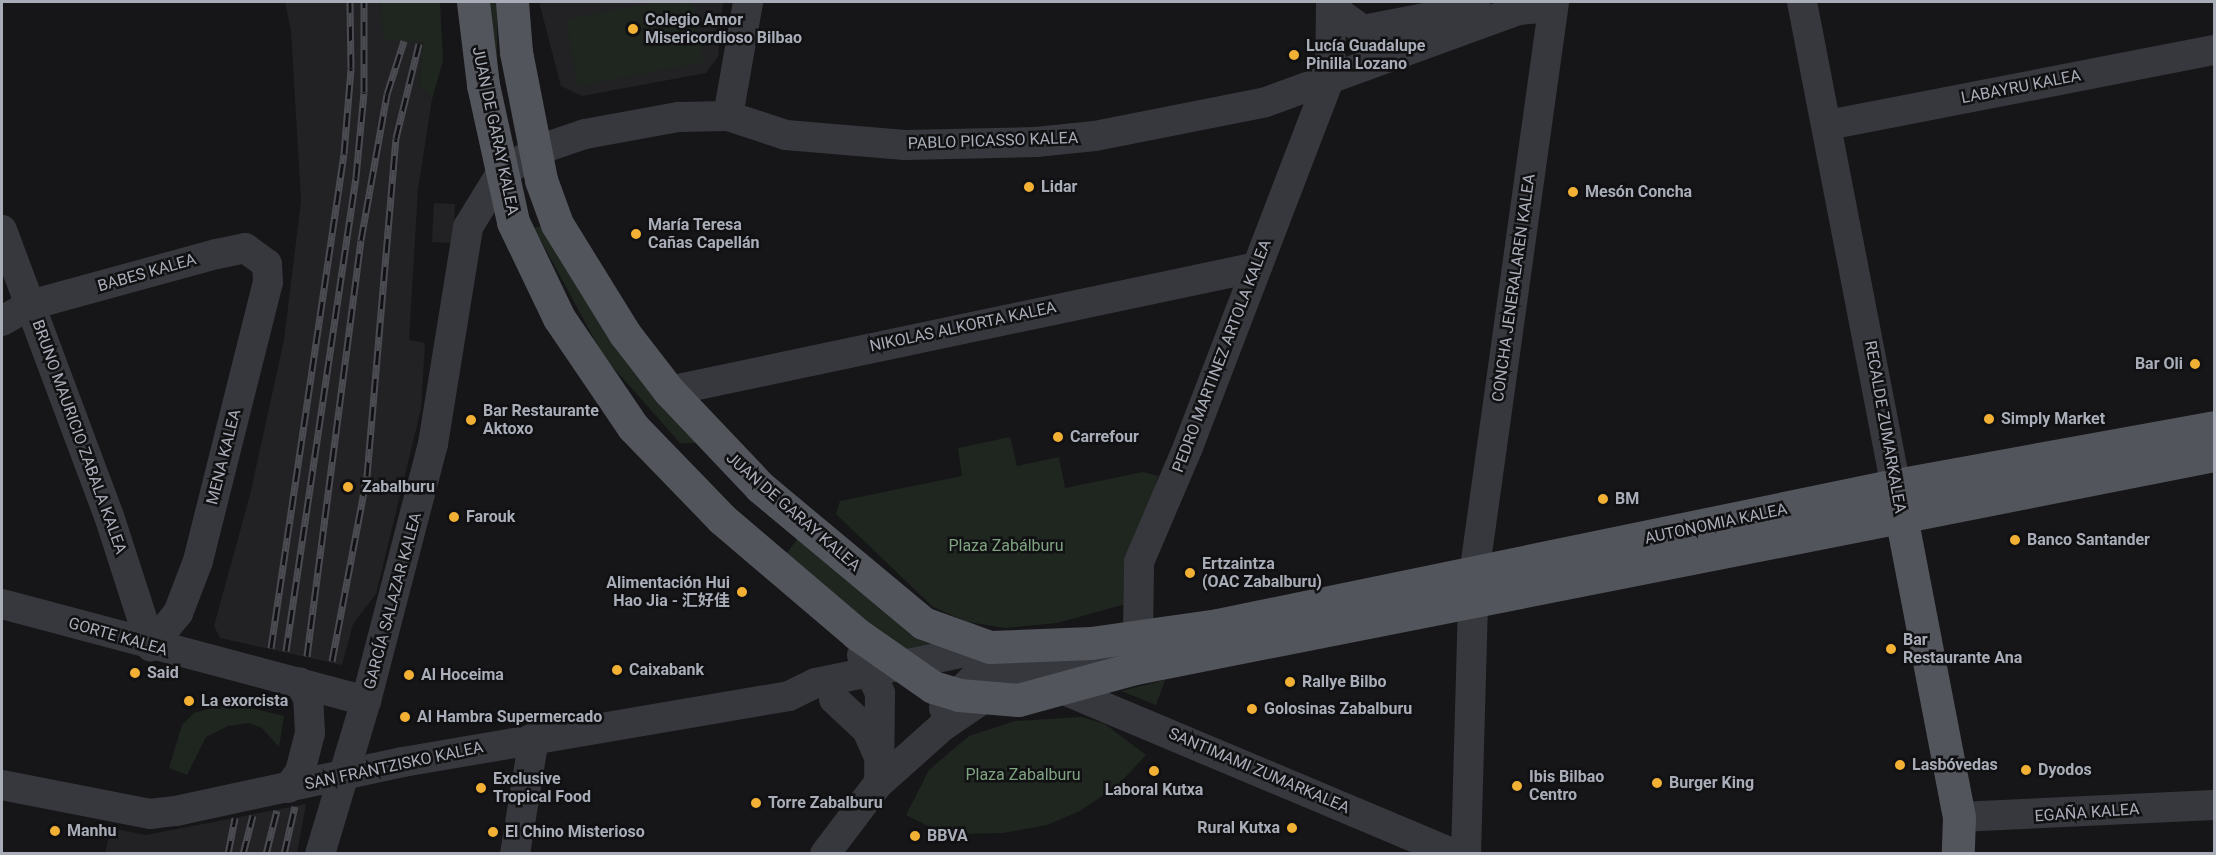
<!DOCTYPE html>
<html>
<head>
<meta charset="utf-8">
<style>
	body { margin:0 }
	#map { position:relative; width:2216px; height:855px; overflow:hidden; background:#161618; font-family:Roboto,"Noto Sans SC",sans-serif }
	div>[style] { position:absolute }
	.built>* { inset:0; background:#222225; transform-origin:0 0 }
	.green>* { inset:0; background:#1e261f; transform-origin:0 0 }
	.minor>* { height:30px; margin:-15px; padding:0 15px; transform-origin:15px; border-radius:15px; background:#37383d }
	.major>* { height:33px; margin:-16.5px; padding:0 16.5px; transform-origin:16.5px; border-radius:16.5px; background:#53555c }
	.rail>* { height:7px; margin-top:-3.5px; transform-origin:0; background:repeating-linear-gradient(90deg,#111113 0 14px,#4a4c52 0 28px); box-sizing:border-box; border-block:2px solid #4a4c52 }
	.dots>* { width:16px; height:16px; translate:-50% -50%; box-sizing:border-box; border:3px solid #111113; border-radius:50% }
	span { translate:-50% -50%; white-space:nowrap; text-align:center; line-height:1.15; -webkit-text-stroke:5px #111113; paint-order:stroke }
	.poi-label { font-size:16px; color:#a8adb8; font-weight:700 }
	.left { translate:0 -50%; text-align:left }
	.right { translate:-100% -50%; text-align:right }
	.street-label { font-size:16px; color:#a8adb8 }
	.park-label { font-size:16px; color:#7fa381 }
	.frame { position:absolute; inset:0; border:3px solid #a8adb8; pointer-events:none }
</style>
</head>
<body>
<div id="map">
	<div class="built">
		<i style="clip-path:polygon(285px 2px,380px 2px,381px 12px,423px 42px,419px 86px,432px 99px,418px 189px,409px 340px,425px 343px,421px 409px,376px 594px,353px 624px,342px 665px,220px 638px,214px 626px,250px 495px,284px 340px,301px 201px,291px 31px)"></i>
		<i style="clip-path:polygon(539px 2px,723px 2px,718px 57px,706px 73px,582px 96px,561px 86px)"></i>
		<i style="left:434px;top:203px;width:21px;height:39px;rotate:3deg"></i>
		<i style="clip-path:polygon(306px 804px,297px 853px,105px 853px,111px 828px,146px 835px)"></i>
	</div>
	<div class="green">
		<i style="clip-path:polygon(380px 2px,440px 2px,443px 61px,432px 99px,419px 86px,423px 42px,384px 40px)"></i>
		<i style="left:484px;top:2px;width:13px;height:75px"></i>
		<i style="clip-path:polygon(659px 2px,693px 2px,704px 62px,578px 86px,566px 19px)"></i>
		<i style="clip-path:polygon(548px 224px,698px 443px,680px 443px,604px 357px,534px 228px)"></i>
		<i style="clip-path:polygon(1010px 437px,1017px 466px,1059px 457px,1065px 488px,1143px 472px,1158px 476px,1129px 603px,1057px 623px,1005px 628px,968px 622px,933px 607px,836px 514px,840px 501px,962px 476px,958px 448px)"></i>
		<i style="clip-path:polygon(807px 526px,951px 636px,902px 667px,778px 565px)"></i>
		<i style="clip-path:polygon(1165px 680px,1156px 705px,1121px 691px)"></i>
		<i style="clip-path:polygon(230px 703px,284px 716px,279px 747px,262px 728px,249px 723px,228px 726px,206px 737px,187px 775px,169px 768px,182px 725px,194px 713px)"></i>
		<i style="clip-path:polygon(1082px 717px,1105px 724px,1146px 755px,1118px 785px,1080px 811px,1047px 825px,1003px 833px,962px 834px,928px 826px,906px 815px,929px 770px,969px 736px,1015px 721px)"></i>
	</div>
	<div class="minor">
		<i style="left:1802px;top:2px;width:515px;rotate:79.04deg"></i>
		<i style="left:1331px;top:7px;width:39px;rotate:36deg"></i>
		<i style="left:1363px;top:30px;width:95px;rotate:-11deg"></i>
		<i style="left:1456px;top:12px;width:22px;rotate:-27deg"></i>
		<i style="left:728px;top:116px;width:116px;rotate:-80deg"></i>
		<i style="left:1828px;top:125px;width:393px;rotate:-11deg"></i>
		<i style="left:2px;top:230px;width:305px;rotate:69.5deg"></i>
		<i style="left:109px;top:516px;width:137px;rotate:72.1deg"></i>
		<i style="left:2px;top:321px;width:32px;rotate:-30deg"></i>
		<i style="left:30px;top:305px;width:194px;rotate:-15.3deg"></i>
		<i style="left:217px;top:254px;width:29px;rotate:-12deg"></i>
		<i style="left:245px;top:248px;width:27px;rotate:36deg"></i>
		<i style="left:267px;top:264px;width:18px;rotate:87deg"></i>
		<i style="left:268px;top:282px;width:288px;rotate:104.1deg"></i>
		<i style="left:198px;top:561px;width:56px;rotate:111deg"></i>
		<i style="left:178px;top:613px;width:43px;rotate:129.3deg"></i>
		<i style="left:669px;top:391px;width:601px;rotate:-11.91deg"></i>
		<i style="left:2px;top:604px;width:377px;rotate:14.9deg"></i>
		<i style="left:862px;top:655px;width:42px;rotate:64.7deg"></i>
		<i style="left:880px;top:693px;width:90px;rotate:90.6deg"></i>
		<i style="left:1064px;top:690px;width:424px;rotate:22.8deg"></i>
		<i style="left:834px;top:699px;width:45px;rotate:43.2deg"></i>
		<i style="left:867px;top:730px;width:30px;rotate:66deg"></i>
		<i style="left:944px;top:708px;width:45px;rotate:-45deg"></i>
		<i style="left:976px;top:676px;width:47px;rotate:-17.3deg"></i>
		<i style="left:879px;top:783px;width:86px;rotate:-41.7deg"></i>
		<i style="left:943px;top:726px;width:86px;rotate:-34.1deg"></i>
		<i style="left:1014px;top:678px;width:65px;rotate:-10.6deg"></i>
		<i style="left:1078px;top:666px;width:66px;rotate:-25deg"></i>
		<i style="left:1138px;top:638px;width:76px;rotate:-89.2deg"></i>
		<i style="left:1139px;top:562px;width:125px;rotate:-66.9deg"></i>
		<i style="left:1188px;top:447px;width:395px;rotate:-69deg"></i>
		<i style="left:1330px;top:78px;width:76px;rotate:-89.2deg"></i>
		<i style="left:2px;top:785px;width:151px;rotate:11.1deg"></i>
		<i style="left:150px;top:814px;width:26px;rotate:-7deg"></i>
		<i style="left:176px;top:811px;width:232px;rotate:-12.2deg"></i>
		<i style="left:403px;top:762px;width:392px;rotate:-9.7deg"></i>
		<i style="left:789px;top:696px;width:30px;rotate:-26deg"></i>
		<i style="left:816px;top:683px;width:178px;rotate:-11.7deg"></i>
		<i style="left:288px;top:788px;width:20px;rotate:-53deg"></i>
		<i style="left:300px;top:772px;width:40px;rotate:-75.6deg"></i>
		<i style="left:310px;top:733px;width:35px;rotate:-93deg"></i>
		<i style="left:308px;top:698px;width:18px;rotate:-119deg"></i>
		<i style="left:1959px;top:817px;width:255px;rotate:-2.7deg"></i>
		<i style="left:320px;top:854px;width:160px;rotate:-73.3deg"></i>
		<i style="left:366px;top:701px;width:266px;rotate:-75.4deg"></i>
		<i style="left:433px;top:444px;width:220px;rotate:-80.8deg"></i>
		<i style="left:468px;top:227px;width:61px;rotate:-58.4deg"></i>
		<i style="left:500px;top:175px;width:42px;rotate:-34.4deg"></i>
		<i style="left:535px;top:151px;width:53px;rotate:-18.8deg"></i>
		<i style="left:585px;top:134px;width:96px;rotate:-10.3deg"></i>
		<i style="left:679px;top:117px;width:49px;rotate:-1.2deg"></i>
		<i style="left:728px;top:116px;width:61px;rotate:18.1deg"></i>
		<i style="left:786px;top:135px;width:119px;rotate:4.8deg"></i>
		<i style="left:905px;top:145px;width:131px;rotate:-1.3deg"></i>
		<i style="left:1036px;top:142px;width:59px;rotate:-5.8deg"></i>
		<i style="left:1095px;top:136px;width:174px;rotate:-11.2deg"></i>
		<i style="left:1266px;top:102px;width:269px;rotate:-20deg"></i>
		<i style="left:1519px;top:10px;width:34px;rotate:-5deg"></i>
		<i style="left:515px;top:854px;width:118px;rotate:-80.7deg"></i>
		<i style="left:825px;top:854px;width:108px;rotate:-52.9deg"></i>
		<i style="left:1466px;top:854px;width:279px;rotate:-88.4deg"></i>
		<i style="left:1474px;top:575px;width:579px;rotate:-82.05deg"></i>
	</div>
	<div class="major">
		<i style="left:473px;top:2px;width:84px;rotate:83.1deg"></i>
		<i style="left:483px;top:85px;width:140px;rotate:77.6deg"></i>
		<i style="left:513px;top:222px;width:106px;rotate:64.4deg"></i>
		<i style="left:559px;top:318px;width:132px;rotate:55.8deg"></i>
		<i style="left:633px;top:427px;width:128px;rotate:45.9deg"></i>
		<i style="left:722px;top:519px;width:177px;rotate:40.4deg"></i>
		<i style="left:857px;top:634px;width:93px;rotate:34.9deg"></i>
		<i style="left:933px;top:687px;width:27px;rotate:17deg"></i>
		<i style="left:959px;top:695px;width:59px;rotate:4.8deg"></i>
		<i style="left:1018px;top:700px;width:121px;rotate:-15.3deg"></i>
		<i style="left:1135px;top:668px;width:1100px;rotate:-11.17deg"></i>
		<i style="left:512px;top:2px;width:50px;rotate:85.4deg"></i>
		<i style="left:516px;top:52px;width:130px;rotate:78.9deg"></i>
		<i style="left:541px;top:180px;width:47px;rotate:70deg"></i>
		<i style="left:557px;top:224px;width:129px;rotate:58.3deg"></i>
		<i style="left:625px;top:334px;width:72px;rotate:52.3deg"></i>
		<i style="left:669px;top:391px;width:132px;rotate:46.5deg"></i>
		<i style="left:760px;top:487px;width:212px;rotate:39.8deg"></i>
		<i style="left:923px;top:623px;width:71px;rotate:19.7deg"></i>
		<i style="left:990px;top:647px;width:101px;rotate:-2.3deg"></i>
		<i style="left:1091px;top:643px;width:128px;rotate:-8.1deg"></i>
		<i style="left:1218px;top:625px;width:692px;rotate:-11.67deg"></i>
		<i style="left:1896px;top:485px;width:323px;rotate:-10.3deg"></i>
		<i style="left:1901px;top:516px;width:307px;rotate:79.1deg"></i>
		<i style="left:1959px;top:817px;width:37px;rotate:92deg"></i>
	</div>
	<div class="rail">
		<i style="left:271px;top:648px;width:499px;rotate:-81.6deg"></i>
		<i style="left:344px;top:154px;width:86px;rotate:-85.3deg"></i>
		<i style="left:351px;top:68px;width:66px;rotate:-90.9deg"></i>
		<i style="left:286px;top:651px;width:479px;rotate:-81.6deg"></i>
		<i style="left:356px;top:177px;width:85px;rotate:-84.6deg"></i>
		<i style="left:364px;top:92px;width:90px;rotate:-90deg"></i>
		<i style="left:307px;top:656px;width:419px;rotate:-82.6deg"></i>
		<i style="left:361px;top:240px;width:148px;rotate:-79.9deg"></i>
		<i style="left:387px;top:94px;width:56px;rotate:-72.2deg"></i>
		<i style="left:332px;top:661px;width:188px;rotate:-79.3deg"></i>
		<i style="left:367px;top:476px;width:339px;rotate:-85.1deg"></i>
		<i style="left:396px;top:138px;width:97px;rotate:-76.3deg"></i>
		<i style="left:228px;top:854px;width:37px;rotate:-79deg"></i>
		<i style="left:243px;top:854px;width:40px;rotate:-75.6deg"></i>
		<i style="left:266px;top:854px;width:45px;rotate:-76deg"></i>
		<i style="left:284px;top:854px;width:49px;rotate:-77.1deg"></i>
	</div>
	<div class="dots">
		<i style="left:633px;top:29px;background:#f2b134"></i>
		<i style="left:1294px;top:55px;background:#f2b134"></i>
		<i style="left:1029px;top:187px;background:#f2b134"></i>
		<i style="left:1573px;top:192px;background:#f2b134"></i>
		<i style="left:636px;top:234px;background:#f2b134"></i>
		<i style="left:2195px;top:364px;background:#f2b134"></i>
		<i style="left:1989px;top:419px;background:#f2b134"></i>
		<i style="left:471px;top:420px;background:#f2b134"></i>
		<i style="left:1058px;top:437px;background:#f2b134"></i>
		<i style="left:348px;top:487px;background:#f2b134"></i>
		<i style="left:1603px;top:499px;background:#f2b134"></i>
		<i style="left:454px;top:517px;background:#f2b134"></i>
		<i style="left:2015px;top:540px;background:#f2b134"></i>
		<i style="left:1190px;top:573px;background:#f2b134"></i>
		<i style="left:742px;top:592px;background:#f2b134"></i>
		<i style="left:1891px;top:649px;background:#f2b134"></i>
		<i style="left:617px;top:670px;background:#f2b134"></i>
		<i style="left:135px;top:673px;background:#f2b134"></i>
		<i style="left:409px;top:675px;background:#f2b134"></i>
		<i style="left:1290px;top:682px;background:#f2b134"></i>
		<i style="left:189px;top:701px;background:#f2b134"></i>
		<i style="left:1252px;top:709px;background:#f2b134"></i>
		<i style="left:405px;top:717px;background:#f2b134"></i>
		<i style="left:1900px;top:765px;background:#f2b134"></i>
		<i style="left:2026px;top:770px;background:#f2b134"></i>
		<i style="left:1154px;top:771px;background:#f2b134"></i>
		<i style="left:1657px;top:783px;background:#f2b134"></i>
		<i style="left:1517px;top:786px;background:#f2b134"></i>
		<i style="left:481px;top:788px;background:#f2b134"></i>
		<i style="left:756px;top:803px;background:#f2b134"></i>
		<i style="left:1292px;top:828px;background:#f2b134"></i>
		<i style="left:55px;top:831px;background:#f2b134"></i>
		<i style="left:493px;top:832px;background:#f2b134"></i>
		<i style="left:915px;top:836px;background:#f2b134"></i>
	</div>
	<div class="poi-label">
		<span class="left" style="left:645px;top:29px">Colegio Amor<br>Misericordioso Bilbao</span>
		<span class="left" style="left:1306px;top:55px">Lucía Guadalupe<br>Pinilla Lozano</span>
		<span class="left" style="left:1041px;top:187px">Lidar</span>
		<span class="left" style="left:1585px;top:192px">Mesón Concha</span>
		<span class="left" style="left:648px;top:234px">María Teresa<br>Cañas Capellán</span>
		<span class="right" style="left:2183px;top:364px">Bar Oli</span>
		<span class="left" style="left:483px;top:420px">Bar Restaurante<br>Aktoxo</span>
		<span class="left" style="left:2001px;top:419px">Simply Market</span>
		<span class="left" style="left:1070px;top:437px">Carrefour</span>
		<span class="left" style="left:362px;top:487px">Zabalburu</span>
		<span class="left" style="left:1615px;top:499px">BM</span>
		<span class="left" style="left:466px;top:517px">Farouk</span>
		<span class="left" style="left:2027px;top:540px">Banco Santander</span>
		<span class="left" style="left:1202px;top:573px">Ertzaintza<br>(OAC Zabalburu)</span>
		<span class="right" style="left:730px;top:592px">Alimentación Hui<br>Hao Jia - 汇好佳</span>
		<span class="left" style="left:1903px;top:649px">Bar<br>Restaurante Ana</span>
		<span class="left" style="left:629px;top:670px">Caixabank</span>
		<span class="left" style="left:147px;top:673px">Said</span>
		<span class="left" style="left:421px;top:675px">Al Hoceima</span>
		<span class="left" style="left:1302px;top:682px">Rallye Bilbo</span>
		<span class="left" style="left:201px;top:701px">La exorcista</span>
		<span class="left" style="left:1264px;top:709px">Golosinas Zabalburu</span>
		<span class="left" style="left:417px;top:717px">Al Hambra Supermercado</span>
		<span class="left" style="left:1912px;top:765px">Lasbóvedas</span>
		<span class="left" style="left:2038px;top:770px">Dyodos</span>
		<span class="left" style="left:1529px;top:786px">Ibis Bilbao<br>Centro</span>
		<span class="left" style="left:493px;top:788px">Exclusive<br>Tropical Food</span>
		<span class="left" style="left:1669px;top:783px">Burger King</span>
		<span style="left:1154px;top:790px">Laboral Kutxa</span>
		<span class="left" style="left:768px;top:803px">Torre Zabalburu</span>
		<span class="right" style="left:1280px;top:828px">Rural Kutxa</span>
		<span class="left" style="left:67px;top:831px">Manhu</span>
		<span class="left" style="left:505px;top:832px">El Chino Misterioso</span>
		<span class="left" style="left:927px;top:836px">BBVA</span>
	</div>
	<div class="street-label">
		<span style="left:2021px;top:87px;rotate:-11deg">LABAYRU KALEA</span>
		<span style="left:495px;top:131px;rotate:78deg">JUAN DE GARAY KALEA</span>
		<span style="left:993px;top:141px;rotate:-2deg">PABLO PICASSO KALEA</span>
		<span style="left:147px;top:273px;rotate:-16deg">BABES KALEA</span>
		<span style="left:1514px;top:288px;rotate:-82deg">CONCHA JENERALAREN KALEA</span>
		<span style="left:963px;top:327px;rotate:-12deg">NIKOLAS ALKORTA KALEA</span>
		<span style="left:1222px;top:356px;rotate:-69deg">PEDRO MARTINEZ ARTOLA KALEA</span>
		<span style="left:1885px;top:427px;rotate:80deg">RECALDE ZUMARKALEA</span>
		<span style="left:79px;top:437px;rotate:70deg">BRUNO MAURICIO ZABALA KALEA</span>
		<span style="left:224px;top:457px;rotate:-76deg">MENA KALEA</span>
		<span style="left:793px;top:512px;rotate:41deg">JUAN DE GARAY KALEA</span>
		<span style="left:1716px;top:524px;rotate:-12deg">AUTONOMIA KALEA</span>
		<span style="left:393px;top:601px;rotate:-75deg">GARCÍA SALAZAR KALEA</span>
		<span style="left:118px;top:637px;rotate:16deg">GORTE KALEA</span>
		<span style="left:394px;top:766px;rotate:-12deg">SAN FRANTZISKO KALEA</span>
		<span style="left:1259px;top:771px;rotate:23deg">SANTIMAMI ZUMARKALEA</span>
		<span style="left:2087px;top:813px;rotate:-4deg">EGAÑA KALEA</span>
	</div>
	<div class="park-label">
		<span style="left:1006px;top:546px">Plaza Zabálburu</span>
		<span style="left:1023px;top:775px">Plaza Zabalburu</span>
	</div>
	<div class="frame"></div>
</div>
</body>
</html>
